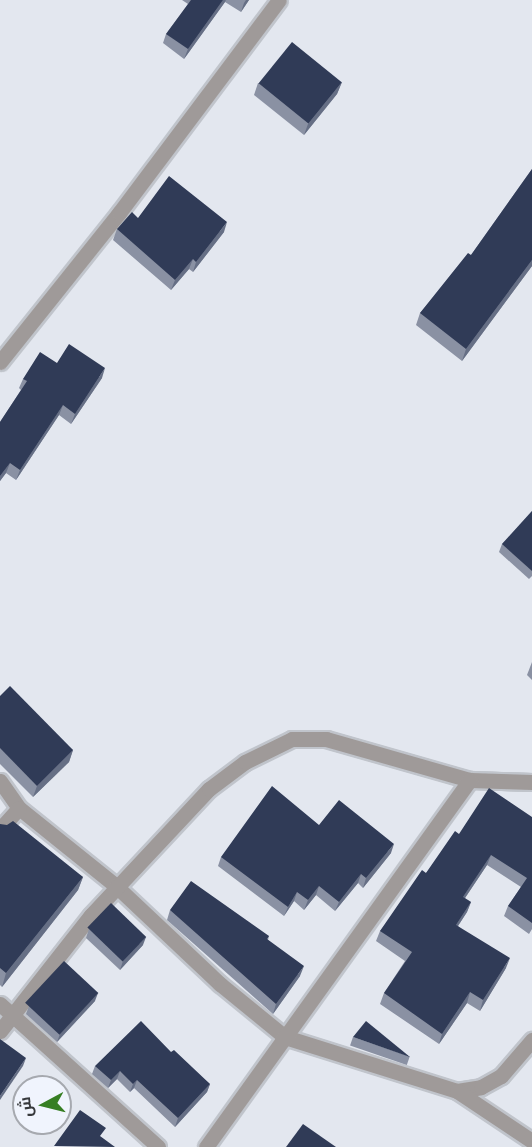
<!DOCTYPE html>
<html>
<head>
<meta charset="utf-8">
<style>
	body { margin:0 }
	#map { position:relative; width:532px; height:1147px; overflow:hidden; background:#e3e7ef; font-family:"Public Sans",Cairo,sans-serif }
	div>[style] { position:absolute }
	.roads { filter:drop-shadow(2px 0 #c0c4cb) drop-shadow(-2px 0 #c0c4cb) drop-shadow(0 2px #c0c4cb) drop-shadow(0 -2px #c0c4cb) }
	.minor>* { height:15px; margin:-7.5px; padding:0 7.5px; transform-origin:7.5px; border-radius:7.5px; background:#9f9a99 }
	.wall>* { inset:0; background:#8a91a3; transform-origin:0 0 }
	.shaded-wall>* { inset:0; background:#666f85 }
	.building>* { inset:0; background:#303b57; transform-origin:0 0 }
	span { translate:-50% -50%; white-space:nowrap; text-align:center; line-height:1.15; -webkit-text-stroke:6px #f0f4fd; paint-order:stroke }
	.north { position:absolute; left:12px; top:1075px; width:60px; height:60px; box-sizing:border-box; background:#f0f4fd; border:2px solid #a6a9af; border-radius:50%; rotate:263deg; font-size:16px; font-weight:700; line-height:24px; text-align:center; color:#36383b }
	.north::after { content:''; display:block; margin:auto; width:21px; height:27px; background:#367e23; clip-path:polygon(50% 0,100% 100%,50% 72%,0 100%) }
</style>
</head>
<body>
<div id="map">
	<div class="roads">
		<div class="minor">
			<i style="left:0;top:362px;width:191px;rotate:-51.4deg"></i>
			<i style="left:119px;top:213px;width:266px;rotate:-53.1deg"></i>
			<i style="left:0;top:781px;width:33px;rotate:55deg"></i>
			<i style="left:19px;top:808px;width:124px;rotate:38.8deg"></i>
			<i style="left:116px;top:886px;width:143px;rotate:43.3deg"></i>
			<i style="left:220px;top:984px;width:84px;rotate:39.2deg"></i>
			<i style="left:285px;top:1037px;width:180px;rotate:17.4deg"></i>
			<i style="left:457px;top:1091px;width:24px;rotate:-9deg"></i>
			<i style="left:481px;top:1087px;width:23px;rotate:-29deg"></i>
			<i style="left:501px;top:1076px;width:48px;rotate:-49.3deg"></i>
			<i style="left:0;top:829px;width:28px;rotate:-48deg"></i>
			<i style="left:0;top:1004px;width:213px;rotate:42.1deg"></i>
			<i style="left:0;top:1031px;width:147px;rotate:-51.9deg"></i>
			<i style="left:91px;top:915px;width:173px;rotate:-46.9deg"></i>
			<i style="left:209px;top:789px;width:45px;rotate:-36.9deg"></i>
			<i style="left:245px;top:762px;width:52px;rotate:-26.1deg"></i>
			<i style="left:292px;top:739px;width:34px"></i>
			<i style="left:326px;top:739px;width:150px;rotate:15.9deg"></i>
			<i style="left:470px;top:780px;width:62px;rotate:1.8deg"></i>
			<i style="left:457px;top:1091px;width:90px;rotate:33.7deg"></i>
			<i style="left:206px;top:1147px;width:452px;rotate:-54.3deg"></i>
		</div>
	</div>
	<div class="wall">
		<i style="clip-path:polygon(182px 0,249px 0,241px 12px,225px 2px,184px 59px,163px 43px,166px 34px,188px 4px)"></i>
		<i style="clip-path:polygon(342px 82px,337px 94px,304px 135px,254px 95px,258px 83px)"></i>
		<i style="clip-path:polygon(532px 169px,532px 266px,462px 361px,416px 325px,420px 313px,471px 255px)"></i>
		<i style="clip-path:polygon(138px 218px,224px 232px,193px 272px,189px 269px,171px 290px,113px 240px,117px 229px)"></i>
		<i style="clip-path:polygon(57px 363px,102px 378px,71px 424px,59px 415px,16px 480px,6px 473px,0 481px,0 422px,21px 390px,19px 388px,23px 379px)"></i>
		<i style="clip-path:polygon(532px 511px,532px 576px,529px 579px,499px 552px,502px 544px)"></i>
		<i style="clip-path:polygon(532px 662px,532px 680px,527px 675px)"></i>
		<i style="clip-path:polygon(0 696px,73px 750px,69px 762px,33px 797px,0 764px)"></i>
		<i style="clip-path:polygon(532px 817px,532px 929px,529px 934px,504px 916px,508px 906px,521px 887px,487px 865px,465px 898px,471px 902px,467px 912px,458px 926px,506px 968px,480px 1011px,467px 1003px,439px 1044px,380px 1004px,384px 993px,405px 961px,376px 941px,380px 931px,426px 873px,459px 834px)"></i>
		<i style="clip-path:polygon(0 824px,83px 877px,78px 890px,2px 987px,0 985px)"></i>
		<i style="clip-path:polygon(319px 825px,391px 853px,363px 888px,358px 883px,335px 911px,316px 895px,304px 910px,294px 901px,284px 916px,218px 866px,221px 857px)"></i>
		<i style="clip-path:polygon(170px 910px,269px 936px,268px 940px,300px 976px,273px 1014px,167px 920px)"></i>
		<i style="clip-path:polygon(89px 929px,143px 945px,120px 970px,86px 938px)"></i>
		<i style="clip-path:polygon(95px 1001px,57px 1042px,26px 1014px,29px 1006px)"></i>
		<i style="left:353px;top:1037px;width:60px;height:9px;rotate:19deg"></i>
		<i style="clip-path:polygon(171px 1052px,210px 1084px,207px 1092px,175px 1127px,134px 1088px,130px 1092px,117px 1079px,108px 1088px,92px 1074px,95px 1066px)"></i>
	</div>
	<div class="shaded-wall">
		<i style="clip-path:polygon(223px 0,226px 0,225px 2px,184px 59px,188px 49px)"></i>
		<i style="clip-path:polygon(246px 0,249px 0,241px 12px,244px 3px)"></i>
		<i style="clip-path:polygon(342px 82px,337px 94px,304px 135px,308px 124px)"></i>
		<i style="clip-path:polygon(227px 222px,224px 232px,193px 272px,196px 262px)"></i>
		<i style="clip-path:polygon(193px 259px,189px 269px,171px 290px,175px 280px)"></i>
		<i style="clip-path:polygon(532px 260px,532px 266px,462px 361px,466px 349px)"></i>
		<i style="clip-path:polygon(105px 368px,102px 378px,71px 424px,75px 414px)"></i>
		<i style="clip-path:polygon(63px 405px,59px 415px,16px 480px,20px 470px)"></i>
		<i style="clip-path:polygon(10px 463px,6px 473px,0 481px,0 476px)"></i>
		<i style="clip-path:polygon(73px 750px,69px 762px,33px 797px,37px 786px)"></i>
		<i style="clip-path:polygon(394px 844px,391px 853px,363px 888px,366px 878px)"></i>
		<i style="clip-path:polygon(491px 855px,487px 865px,459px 907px,463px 897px)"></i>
		<i style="clip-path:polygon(361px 874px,358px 883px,335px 911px,339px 902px)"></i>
		<i style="clip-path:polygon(83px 877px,78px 890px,2px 987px,6px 973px)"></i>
		<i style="clip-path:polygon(319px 886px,316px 895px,304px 910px,308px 900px)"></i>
		<i style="clip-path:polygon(297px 892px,294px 901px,284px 916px,288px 907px)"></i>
		<i style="clip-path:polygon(471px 902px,467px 912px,452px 935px,456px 925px)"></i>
		<i style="clip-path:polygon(146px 937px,143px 945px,120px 970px,123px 961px)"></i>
		<i style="clip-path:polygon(510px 958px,506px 968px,480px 1011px,483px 1000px)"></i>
		<i style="clip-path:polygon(304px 966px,300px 976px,273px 1014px,276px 1004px)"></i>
		<i style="clip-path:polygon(470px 992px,467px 1003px,439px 1044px,442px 1034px)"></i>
		<i style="clip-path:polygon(98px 993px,95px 1001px,57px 1042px,60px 1034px)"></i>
		<i style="clip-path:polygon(26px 1058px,23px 1066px,0 1100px,0 1096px)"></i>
		<i style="clip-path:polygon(120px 1071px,117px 1079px,108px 1088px,111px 1080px)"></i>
		<i style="clip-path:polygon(137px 1080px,134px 1088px,130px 1092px,133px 1084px)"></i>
		<i style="clip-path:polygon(210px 1084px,207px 1092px,175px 1127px,178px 1118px)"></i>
	</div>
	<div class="building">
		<i style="clip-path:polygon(191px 0,223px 0,188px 49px,166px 34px)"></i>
		<i style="left:292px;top:42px;width:64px;height:53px;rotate:39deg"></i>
		<i style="clip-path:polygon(532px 169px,532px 260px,466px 349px,420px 313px,468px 253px,471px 255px)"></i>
		<i style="clip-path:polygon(169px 176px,227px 222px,196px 262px,193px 259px,175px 280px,117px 229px,132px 212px,138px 218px)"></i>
		<i style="clip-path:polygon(69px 344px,105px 368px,75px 414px,63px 405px,20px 470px,10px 463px,0 476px,0 422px,27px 381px,23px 379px,40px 352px,57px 363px)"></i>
		<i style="clip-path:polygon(532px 511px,532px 571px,502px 544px)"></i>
		<i style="clip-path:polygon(10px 686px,73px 750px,37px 786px,0 748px,0 696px)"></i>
		<i style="clip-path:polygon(272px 786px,319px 825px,339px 800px,394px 844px,366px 878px,361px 874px,339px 902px,319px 886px,308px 900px,297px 892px,288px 907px,221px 857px)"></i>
		<i style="clip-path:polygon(489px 788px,532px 817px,532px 923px,508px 906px,527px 878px,491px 855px,463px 897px,471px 902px,456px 925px,510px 958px,483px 1000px,470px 992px,442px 1034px,384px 993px,412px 952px,380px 931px,422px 870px,426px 873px,455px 831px,459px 834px)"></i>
		<i style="clip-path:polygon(13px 821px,83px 877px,6px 973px,0 968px,0 824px,7px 825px)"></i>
		<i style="clip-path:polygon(191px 881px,269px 936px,267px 939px,304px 966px,276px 1004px,170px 910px)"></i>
		<i style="left:111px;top:903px;width:49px;height:34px;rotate:44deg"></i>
		<i style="left:64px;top:961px;width:47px;height:57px;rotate:43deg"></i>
		<i style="clip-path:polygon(141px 1021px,171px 1052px,174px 1050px,210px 1084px,178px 1118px,137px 1080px,133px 1084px,120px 1071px,111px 1080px,95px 1066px)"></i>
		<i style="clip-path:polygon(366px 1021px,410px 1057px,353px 1037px)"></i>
		<i style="clip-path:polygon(0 1039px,26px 1058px,0 1096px)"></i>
		<i style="clip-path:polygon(80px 1110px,106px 1128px,100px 1136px,115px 1147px,54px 1146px)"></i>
		<i style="clip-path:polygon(303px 1124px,336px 1147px,286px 1147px)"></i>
	</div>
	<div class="north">ش</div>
</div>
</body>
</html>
